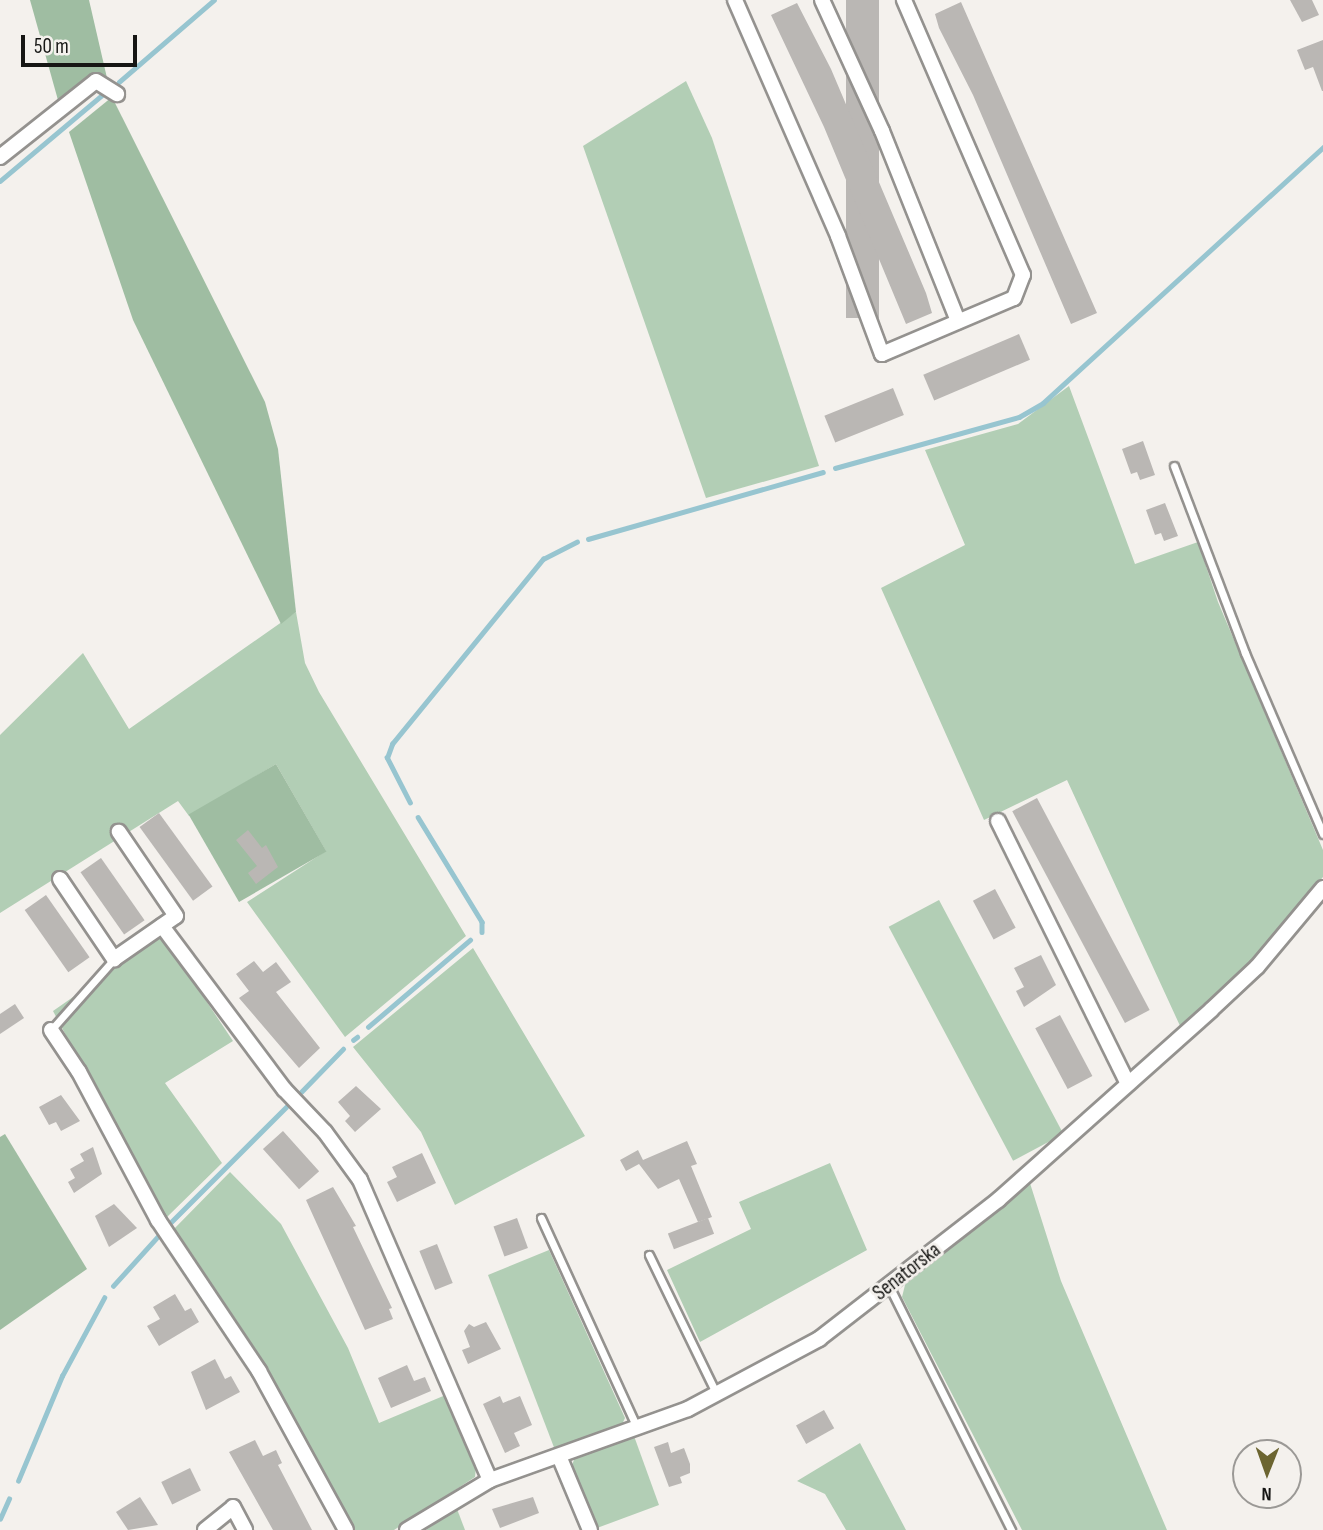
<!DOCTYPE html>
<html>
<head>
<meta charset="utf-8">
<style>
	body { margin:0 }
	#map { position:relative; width:1323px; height:1530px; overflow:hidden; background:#f4f1ed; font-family:"Sofia Sans Condensed",sans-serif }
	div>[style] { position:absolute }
	.green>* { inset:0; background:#b2ceb5; transform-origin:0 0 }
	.forest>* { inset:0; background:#9fbda2; transform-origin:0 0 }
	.stream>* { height:4.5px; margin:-2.25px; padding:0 2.25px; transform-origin:2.25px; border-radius:2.25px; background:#97c5d0 }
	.building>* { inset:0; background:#bab7b4; transform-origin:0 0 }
	.roads { filter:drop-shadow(2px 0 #94928f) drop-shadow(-2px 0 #94928f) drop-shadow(0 2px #94928f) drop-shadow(0 -2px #94928f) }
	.lane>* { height:7px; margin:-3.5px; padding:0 3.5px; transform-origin:3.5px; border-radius:3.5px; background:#fff }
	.street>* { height:14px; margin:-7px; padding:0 7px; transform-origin:7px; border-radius:7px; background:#fff }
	span { translate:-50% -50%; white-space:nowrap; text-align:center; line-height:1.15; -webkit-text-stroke:6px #f4f1ed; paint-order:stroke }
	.street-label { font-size:21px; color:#161614 }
	.north { position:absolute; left:1232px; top:1439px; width:70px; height:70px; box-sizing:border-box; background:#f4f1ed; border:2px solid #9b9996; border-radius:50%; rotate:181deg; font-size:19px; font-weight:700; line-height:28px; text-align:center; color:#161614 }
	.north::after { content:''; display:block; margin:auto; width:24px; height:32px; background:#6c6531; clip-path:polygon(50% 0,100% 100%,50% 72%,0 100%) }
	.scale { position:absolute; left:21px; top:35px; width:116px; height:32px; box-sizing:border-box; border:4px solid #161614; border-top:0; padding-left:9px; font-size:21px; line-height:24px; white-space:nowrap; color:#161614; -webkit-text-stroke:5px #f4f1ed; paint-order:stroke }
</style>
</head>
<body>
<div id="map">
	<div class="green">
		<i style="clip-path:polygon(686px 81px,712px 138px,819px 466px,706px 498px,583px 146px)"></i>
		<i style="clip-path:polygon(1069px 386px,1135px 564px,1198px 542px,1218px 602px,1323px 850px,1323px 877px,1238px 979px,1181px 1028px,1067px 780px,984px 820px,881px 588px,965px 545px,925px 450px,1018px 424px)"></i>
		<i style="clip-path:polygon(296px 612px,305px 663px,319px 692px,466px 936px,345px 1037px,247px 902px,326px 851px,276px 764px,189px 816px,178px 801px,0 913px,0 735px,83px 653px,129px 729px)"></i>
		<i style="left:939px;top:900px;width:265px;height:57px;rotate:62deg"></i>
		<i style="clip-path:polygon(162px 935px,233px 1041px,165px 1083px,222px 1163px,164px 1220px,53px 1011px)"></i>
		<i style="clip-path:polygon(473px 948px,585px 1136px,455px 1205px,421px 1132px,353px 1047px)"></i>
		<i style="clip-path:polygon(830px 1163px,867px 1250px,700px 1342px,667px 1270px,751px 1229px,739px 1202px)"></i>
		<i style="clip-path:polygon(230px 1172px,281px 1224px,348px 1348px,379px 1423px,448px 1394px,476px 1467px,475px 1477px,394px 1530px,351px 1530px,230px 1314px,172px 1231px)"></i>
		<i style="clip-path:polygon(1029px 1180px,1061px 1281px,1167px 1530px,1022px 1530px,902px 1297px,906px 1281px)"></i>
		<i style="clip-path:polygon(549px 1250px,625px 1418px,620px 1429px,555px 1450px,488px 1275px)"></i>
		<i style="clip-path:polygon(634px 1436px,659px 1505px,597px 1528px,571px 1468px,575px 1457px)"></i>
		<i style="clip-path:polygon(860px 1443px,906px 1530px,846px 1530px,825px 1494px,797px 1481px)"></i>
		<i style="clip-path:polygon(457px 1509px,465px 1530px,426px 1530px)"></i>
	</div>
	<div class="forest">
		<i style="clip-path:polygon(30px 0,89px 0,107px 78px,63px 118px)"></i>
		<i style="clip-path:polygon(112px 97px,265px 402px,278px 449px,296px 612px,281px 624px,133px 320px,69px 132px)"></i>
		<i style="left:276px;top:764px;width:101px;height:101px;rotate:60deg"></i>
		<i style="clip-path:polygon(5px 1134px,87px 1269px,0 1330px,0 1137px)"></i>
	</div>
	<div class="stream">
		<i style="left:119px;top:82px;width:125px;rotate:-40.8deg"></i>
		<i style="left:0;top:181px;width:140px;rotate:-40.1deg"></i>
		<i style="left:835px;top:468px;width:191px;rotate:-15.5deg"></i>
		<i style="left:1019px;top:417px;width:28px;rotate:-30deg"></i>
		<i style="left:1043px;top:403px;width:379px;rotate:-42.4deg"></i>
		<i style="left:588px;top:539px;width:244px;rotate:-15.9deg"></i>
		<i style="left:410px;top:803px;width:51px;rotate:-117.1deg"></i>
		<i style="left:387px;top:758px;width:15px;rotate:-70deg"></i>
		<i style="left:392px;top:744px;width:239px;rotate:-50.8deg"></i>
		<i style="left:543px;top:559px;width:38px;rotate:-27deg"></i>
		<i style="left:418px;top:817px;width:123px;rotate:58.6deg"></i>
		<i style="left:482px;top:922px;width:10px;rotate:90deg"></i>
		<i style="left:368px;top:1027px;width:134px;rotate:-40.5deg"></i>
		<i style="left:353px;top:1040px;width:5px;rotate:-37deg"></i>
		<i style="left:301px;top:1092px;width:60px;rotate:-45.7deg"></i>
		<i style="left:169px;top:1224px;width:165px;rotate:-45deg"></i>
		<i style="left:113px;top:1286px;width:70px;rotate:-47.9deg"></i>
		<i style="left:18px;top:1481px;width:114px;rotate:-67.3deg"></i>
		<i style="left:62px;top:1376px;width:89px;rotate:-61.7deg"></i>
		<i style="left:0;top:1519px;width:22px;rotate:-66deg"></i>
	</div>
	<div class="building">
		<i style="left:846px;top:0;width:33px;height:318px"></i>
		<i style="clip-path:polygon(1290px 0,1312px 0,1319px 15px,1302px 22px)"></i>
		<i style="clip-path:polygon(961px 2px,1097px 313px,1071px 324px,973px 95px,939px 28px,935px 14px)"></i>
		<i style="clip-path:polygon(797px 3px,831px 69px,926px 293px,932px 313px,906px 324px,824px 127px,771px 15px)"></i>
		<i style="clip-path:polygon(1323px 40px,1323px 91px,1322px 91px,1313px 67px,1305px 70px,1297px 50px)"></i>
		<i style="left:1019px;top:334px;width:28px;height:104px;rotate:67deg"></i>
		<i style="left:893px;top:388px;width:29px;height:74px;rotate:68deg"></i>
		<i style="clip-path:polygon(1143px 441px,1155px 475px,1140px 480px,1137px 472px,1131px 474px,1122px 449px)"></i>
		<i style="clip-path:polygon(1165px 503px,1178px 536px,1164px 541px,1161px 533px,1155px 535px,1146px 510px)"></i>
		<i style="left:1037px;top:798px;width:240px;height:28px;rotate:62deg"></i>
		<i style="left:159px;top:813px;width:91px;height:24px;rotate:54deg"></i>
		<i style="clip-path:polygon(248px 830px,262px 848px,266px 845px,278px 867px,256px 884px,248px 873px,257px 866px,236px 840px)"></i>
		<i style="left:101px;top:858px;width:76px;height:25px;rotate:55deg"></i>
		<i style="left:995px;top:889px;width:44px;height:25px;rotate:62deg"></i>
		<i style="left:46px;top:895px;width:76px;height:26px;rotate:55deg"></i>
		<i style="clip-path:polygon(1041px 955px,1056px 985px,1024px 1007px,1016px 991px,1024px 987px,1014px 968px)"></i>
		<i style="clip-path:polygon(254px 961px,263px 972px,276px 962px,291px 982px,276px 992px,320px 1048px,299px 1068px,239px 998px,249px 991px,236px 974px)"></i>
		<i style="clip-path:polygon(15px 1004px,24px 1018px,0 1034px,0 1014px)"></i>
		<i style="left:1060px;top:1015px;width:69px;height:28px;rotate:62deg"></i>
		<i style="clip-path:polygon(356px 1086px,381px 1109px,355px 1132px,345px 1121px,350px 1116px,338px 1102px)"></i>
		<i style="clip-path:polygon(61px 1095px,80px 1121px,61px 1131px,56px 1122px,49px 1125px,39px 1107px)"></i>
		<i style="left:283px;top:1131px;width:54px;height:27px;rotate:48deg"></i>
		<i style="clip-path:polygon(687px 1141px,697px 1164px,691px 1166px,712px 1217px,698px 1222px,679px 1179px,658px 1189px,639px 1164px,626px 1171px,620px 1160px,638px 1150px,643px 1160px)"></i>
		<i style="clip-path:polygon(93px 1147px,102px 1174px,74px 1193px,68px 1182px,75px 1178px,70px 1169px,84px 1161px,80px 1154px)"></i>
		<i style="clip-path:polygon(422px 1153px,436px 1183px,397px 1202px,387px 1182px,397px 1177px,392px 1167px)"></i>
		<i style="clip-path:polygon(333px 1187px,356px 1226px,353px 1227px,392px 1308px,389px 1309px,393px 1319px,365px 1330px,306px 1200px)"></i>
		<i style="clip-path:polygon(114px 1204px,137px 1228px,109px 1247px,95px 1216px)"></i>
		<i style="left:517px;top:1218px;width:32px;height:25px;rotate:70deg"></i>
		<i style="left:708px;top:1218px;width:17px;height:43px;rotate:69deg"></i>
		<i style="left:437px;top:1244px;width:42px;height:19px;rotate:68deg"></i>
		<i style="clip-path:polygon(175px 1294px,185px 1311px,191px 1308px,199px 1322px,159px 1346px,147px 1326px,160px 1319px,153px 1307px)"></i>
		<i style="clip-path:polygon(486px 1322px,501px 1349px,468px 1364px,462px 1350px,470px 1347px,464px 1331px,469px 1324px,474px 1327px)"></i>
		<i style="clip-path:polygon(215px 1359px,225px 1379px,231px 1376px,240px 1392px,206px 1410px,191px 1372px)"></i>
		<i style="clip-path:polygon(407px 1365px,414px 1381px,425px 1377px,431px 1391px,391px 1408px,378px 1378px)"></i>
		<i style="clip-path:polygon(500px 1396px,503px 1403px,520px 1396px,532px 1425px,514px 1433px,520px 1446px,505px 1453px,483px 1404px)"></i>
		<i style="left:824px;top:1410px;width:21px;height:32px;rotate:61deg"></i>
		<i style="clip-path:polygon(255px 1440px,263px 1456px,276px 1450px,282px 1463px,278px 1465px,312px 1530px,273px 1530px,229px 1452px)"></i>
		<i style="clip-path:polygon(668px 1442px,671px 1453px,684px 1448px,690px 1464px,690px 1473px,680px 1477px,682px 1483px,669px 1487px,654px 1447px)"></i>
		<i style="left:190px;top:1468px;width:25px;height:32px;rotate:64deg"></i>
		<i style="clip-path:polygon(140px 1497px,158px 1525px,128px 1530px,116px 1512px)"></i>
		<i style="clip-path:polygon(533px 1497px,539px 1513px,500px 1528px,492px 1509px)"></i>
	</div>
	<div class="roads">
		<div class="lane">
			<i style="left:1174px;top:466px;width:200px;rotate:69.2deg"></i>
			<i style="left:1245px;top:653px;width:197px;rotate:66.7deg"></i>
			<i style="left:51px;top:1030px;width:95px;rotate:-48.4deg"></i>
			<i style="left:541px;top:1218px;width:231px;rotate:65.4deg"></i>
			<i style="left:649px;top:1255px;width:156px;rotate:64.1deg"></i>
			<i style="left:890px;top:1288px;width:271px;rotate:63.4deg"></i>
		</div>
		<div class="street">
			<i style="left:735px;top:0;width:257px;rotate:66.4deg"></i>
			<i style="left:838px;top:236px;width:126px;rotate:69.6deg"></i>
			<i style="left:882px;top:354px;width:143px;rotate:-23deg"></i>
			<i style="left:1014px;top:298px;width:25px;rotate:-69deg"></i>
			<i style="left:1023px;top:275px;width:300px;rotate:-113.4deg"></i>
			<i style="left:822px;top:0;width:144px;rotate:65.4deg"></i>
			<i style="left:882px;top:131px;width:205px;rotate:68.2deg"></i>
			<i style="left:0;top:157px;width:122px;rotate:-38.4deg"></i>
			<i style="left:96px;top:81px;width:25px;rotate:32deg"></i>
			<i style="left:998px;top:821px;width:293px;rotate:63.7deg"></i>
			<i style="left:60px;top:879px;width:97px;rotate:56deg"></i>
			<i style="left:114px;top:959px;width:75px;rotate:-34.7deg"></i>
			<i style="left:176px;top:916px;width:102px;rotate:-124.2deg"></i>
			<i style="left:162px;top:926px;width:204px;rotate:53.2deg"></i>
			<i style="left:284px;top:1089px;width:59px;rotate:46.4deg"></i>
			<i style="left:325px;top:1132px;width:59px;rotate:53.9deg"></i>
			<i style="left:360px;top:1180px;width:327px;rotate:66.6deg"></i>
			<i style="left:51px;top:1030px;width:50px;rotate:56.3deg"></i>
			<i style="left:79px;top:1072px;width:168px;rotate:61.9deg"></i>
			<i style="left:158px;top:1220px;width:182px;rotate:56.2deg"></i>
			<i style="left:259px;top:1371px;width:181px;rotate:61.3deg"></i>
			<i style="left:559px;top:1456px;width:80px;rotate:67.3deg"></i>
			<i style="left:205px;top:1530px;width:36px;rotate:-39deg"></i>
			<i style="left:233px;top:1507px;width:26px;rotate:62deg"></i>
			<i style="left:407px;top:1530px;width:97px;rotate:-31.1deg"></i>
			<i style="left:490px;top:1480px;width:210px;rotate:-19.7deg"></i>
			<i style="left:688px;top:1409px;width:149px;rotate:-28.1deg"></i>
			<i style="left:819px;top:1339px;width:227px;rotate:-37.8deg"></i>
			<i style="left:998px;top:1200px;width:285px;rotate:-41.7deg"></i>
			<i style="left:1211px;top:1010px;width:63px;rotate:-43.1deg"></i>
			<i style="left:1257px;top:967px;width:103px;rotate:-50.1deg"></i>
		</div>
	</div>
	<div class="street-label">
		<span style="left:907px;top:1272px;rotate:-38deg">Senatorska</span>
	</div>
	<div class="north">N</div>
	<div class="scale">50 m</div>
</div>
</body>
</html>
